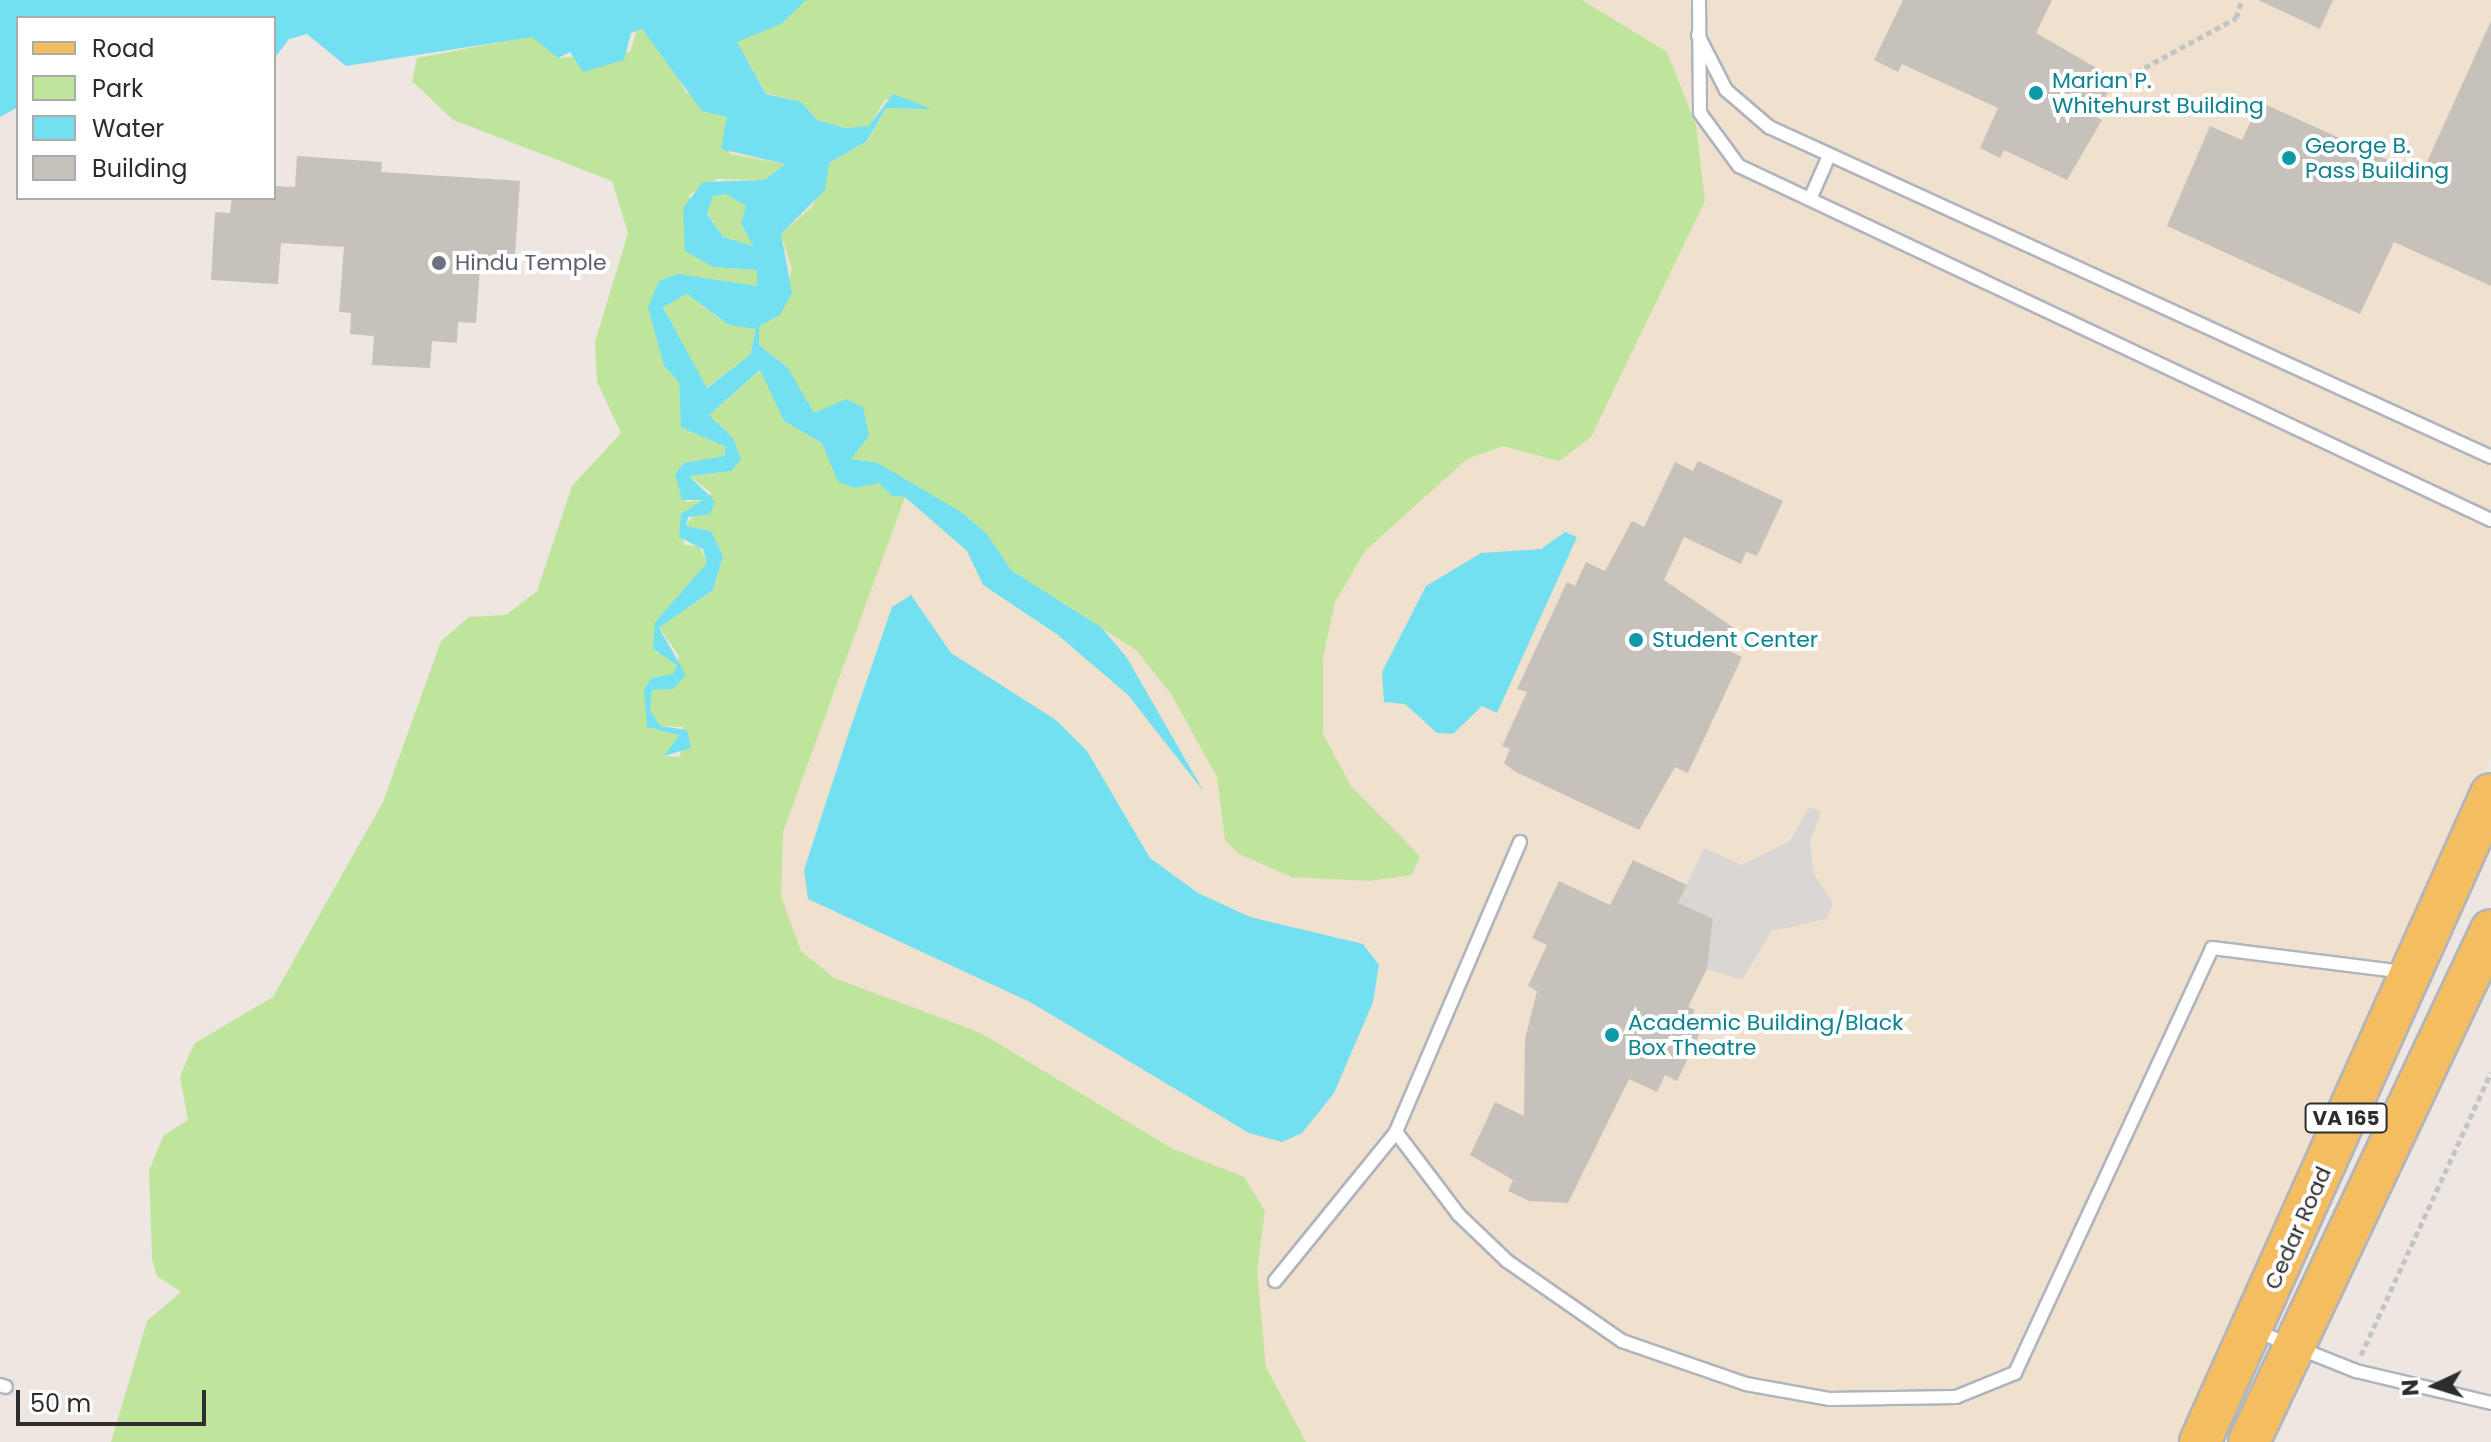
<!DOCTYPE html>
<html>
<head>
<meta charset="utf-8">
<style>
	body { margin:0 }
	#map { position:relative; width:2491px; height:1442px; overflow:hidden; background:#eee6e0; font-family:Poppins,sans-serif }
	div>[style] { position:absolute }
	.education>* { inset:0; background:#f0e1cf }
	.green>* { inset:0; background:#bfe59c }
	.plaza>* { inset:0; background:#dad6d3 }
	.water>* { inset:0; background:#72e0f1 }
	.building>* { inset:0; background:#c7c1bb }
	.path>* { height:5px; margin-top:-2.5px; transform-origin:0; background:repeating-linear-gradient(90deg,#c4c4c4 0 6px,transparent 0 10px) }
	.roads { filter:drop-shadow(2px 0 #b0b4bd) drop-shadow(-2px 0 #b0b4bd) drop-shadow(0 2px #b0b4bd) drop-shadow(0 -2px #b0b4bd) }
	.service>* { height:12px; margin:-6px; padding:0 6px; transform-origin:6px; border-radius:6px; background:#fff }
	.primary>* { height:40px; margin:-20px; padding:0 20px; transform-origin:20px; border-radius:20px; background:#f3bd60 }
	.dots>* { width:22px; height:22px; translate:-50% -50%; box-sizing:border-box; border:4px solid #fff; border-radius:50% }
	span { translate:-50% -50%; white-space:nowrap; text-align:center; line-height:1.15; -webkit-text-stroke:8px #fff; paint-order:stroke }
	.shield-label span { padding:2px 6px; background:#fff; border:2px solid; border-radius:6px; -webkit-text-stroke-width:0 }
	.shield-label { font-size:20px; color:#2d2d2d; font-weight:700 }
	.culture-label { font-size:22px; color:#0d838f }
	.left { translate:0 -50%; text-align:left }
	.worship-label { font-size:22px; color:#5b616d }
	.street-label { font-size:22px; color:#2d2d2d }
	.legend { position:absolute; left:16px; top:16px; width:260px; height:184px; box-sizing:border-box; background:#fff; border:2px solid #ababab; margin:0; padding:10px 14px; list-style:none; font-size:24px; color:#2d2d2d }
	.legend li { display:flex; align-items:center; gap:16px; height:40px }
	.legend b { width:40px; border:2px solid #ababab }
	.north { position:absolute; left:2395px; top:1346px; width:80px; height:80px; -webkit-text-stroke:6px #fff; paint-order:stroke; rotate:266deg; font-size:22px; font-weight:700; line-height:32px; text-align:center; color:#2d2d2d }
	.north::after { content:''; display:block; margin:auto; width:28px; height:36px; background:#2d2d2d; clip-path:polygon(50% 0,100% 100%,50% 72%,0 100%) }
	.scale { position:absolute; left:16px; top:1390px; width:190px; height:36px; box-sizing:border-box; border:4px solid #2d2d2d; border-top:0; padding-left:10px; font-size:24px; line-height:28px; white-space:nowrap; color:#2d2d2d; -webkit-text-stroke:6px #fff; paint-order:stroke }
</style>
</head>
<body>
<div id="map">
	<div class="education">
		<i style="clip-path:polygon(718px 0,2491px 0,2491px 756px,2181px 1442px,756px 1442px)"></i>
	</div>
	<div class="green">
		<i style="clip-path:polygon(806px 0,1582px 0,1667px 52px,1696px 125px,1705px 201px,1591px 437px,1559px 461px,1503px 446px,1467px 459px,1365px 551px,1335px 602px,1323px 658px,1323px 734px,1351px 786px,1420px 856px,1412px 875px,1369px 881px,1291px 877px,1239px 854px,1225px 840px,1217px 777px,1171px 694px,1136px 650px,1011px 570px,987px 534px,961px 513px,878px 463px,851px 459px,869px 436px,846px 399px,814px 414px,788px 368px,759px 345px,759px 326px,780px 315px,792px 269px,781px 234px,812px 207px,829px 163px,868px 141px,886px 108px,919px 108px,885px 99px,869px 127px,845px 128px,817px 120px,801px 102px,766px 93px,737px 42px)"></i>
		<i style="clip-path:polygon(638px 27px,659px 46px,686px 92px,728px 117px,729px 154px,785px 164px,765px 180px,717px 179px,689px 195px,714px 267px,757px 270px,757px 287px,678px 274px,659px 281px,664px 366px,679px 382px,682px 427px,726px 447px,724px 456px,684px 463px,686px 502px,704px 500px,681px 514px,684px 545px,699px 546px,708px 563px,655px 622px,656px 653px,674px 657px,677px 665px,674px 674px,651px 678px,647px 727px,679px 735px,664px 756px,680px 757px,683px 727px,660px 726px,650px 710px,652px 690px,673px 689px,679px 656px,659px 628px,713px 590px,723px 556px,711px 531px,685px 526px,711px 493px,689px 476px,731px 471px,733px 438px,709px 415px,761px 370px,785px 421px,822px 443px,838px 481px,856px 488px,879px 482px,892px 496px,905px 497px,783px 832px,781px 896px,801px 951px,834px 978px,979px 1032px,1173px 1149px,1244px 1177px,1265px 1211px,1257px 1271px,1266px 1367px,1306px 1442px,111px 1442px,147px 1321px,181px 1292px,157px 1276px,152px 1259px,149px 1170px,164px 1135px,188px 1120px,180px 1077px,187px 1059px,195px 1043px,273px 997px,383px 802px,441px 641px,469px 617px,506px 615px,537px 591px,572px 486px,621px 433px,597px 382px,595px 342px,628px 233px,612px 181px,453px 120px,412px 81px,417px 58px,533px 36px,558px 58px,630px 52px)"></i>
		<i style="clip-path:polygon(726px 194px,746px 206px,753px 246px,723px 237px,707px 213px,713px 196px)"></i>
		<i style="clip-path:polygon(687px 294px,720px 319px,756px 329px,750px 355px,706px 388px,663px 306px)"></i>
	</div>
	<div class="plaza">
		<i style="clip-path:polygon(1809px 807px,1821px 812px,1810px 842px,1814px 874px,1833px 903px,1826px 919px,1772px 931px,1742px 980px,1707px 969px,1713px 920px,1678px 903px,1704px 848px,1742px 865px,1790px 841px)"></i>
	</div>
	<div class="water">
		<i style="clip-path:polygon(evenodd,0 0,806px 0,781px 24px,737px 42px,766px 94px,801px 102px,817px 120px,845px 128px,869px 126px,893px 94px,932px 109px,886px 108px,867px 141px,829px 163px,825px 190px,781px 234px,792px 293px,780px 315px,759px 326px,759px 345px,788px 368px,814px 413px,846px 399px,863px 407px,869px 436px,851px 459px,878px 463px,961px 512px,987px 534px,1011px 570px,1102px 628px,1127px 658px,1204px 792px,1128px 695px,1058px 635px,983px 585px,967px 551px,905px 497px,892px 496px,879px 483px,856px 488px,838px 482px,822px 443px,784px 421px,760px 370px,709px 415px,733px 438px,741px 460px,731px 471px,689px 476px,715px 501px,710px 514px,688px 517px,686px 526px,711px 531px,723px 556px,713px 590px,659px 628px,686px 675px,673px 689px,652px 690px,650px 710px,660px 726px,687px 730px,691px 748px,664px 756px,679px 735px,647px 727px,644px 690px,651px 678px,673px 674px,677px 665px,653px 649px,655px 622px,707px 563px,703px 549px,679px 537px,681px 514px,703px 500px,682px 500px,675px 474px,684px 463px,724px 456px,726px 447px,681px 427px,679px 382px,664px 366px,648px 307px,659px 281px,678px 274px,757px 286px,757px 270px,713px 267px,685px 251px,683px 208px,703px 182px,765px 180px,785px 164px,721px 149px,727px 117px,702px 111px,642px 29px,631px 33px,624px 60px,583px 72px,570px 52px,558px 58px,532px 37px,346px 66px,307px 34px,289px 39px,274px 59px,274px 18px,18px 18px,18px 107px,0 117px,0 0,726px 194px,746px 206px,741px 223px,753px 246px,723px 237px,707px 214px,713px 196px,726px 194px,0 0,687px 294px,729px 325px,756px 329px,750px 355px,707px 388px,663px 307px,687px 294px)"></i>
		<i style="clip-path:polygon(1565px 532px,1577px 537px,1497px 713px,1482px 706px,1453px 734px,1437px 733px,1405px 704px,1384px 702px,1382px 672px,1426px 586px,1481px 553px,1541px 549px)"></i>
		<i style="clip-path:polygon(911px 595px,951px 653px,1056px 720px,1087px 751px,1150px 858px,1198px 893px,1250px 917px,1363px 944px,1379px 965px,1373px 1002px,1334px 1093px,1302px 1133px,1282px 1142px,1249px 1133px,1030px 1002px,808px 899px,804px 870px,848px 735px,892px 607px)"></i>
	</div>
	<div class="building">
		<i style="clip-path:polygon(1903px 0,2052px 0,2036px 33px,2114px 78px,2096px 117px,2102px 120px,2067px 180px,2004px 150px,2000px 158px,1980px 148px,1998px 108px,1902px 64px,1898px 72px,1874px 60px)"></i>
		<i style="clip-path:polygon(2258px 0,2333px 0,2320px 29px)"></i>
		<i style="clip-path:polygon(2491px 21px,2491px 286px,2394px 242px,2360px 314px,2167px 226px,2210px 126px,2242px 140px,2260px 102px,2421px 175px)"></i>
		<i style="clip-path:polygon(297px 156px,382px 162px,381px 172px,520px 181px,514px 270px,480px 268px,476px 323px,458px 322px,457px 343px,432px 341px,430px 368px,372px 365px,374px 336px,350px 334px,351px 313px,339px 312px,344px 247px,281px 243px,278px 284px,211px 280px,215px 212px,230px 213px,232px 198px,274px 198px,274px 186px,295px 187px)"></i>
		<i style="clip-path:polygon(1698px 461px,1783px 501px,1757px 556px,1746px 552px,1741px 564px,1684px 537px,1664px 580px,1737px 630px,1727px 650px,1742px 657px,1688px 773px,1675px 767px,1639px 830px,1514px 771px,1504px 763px,1510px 749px,1502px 746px,1527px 692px,1517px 689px,1567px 582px,1575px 586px,1586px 562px,1605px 571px,1632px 521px,1644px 527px,1675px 462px,1693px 471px)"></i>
		<i style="clip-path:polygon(1633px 860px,1687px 885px,1678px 903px,1713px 919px,1707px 969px,1688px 1007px,1695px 1010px,1688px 1025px,1701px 1031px,1677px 1081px,1665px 1075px,1657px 1092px,1629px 1079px,1568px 1203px,1529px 1201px,1508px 1191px,1513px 1180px,1470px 1155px,1495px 1102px,1524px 1116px,1525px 1039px,1537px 991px,1528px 986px,1547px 945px,1532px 938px,1559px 881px,1610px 905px)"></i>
	</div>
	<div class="path">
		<i style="left:2127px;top:77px;width:124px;rotate:-28.4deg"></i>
		<i style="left:2236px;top:18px;width:19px;rotate:-72deg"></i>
		<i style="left:2361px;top:1355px;width:311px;rotate:-65.3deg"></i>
	</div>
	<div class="roads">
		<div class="service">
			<i style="left:1699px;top:0;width:113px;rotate:89.5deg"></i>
			<i style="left:1700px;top:113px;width:66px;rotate:53.7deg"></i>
			<i style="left:1739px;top:166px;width:831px;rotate:25.21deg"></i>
			<i style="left:1698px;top:35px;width:62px;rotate:63deg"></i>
			<i style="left:1726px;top:90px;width:57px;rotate:40.7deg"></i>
			<i style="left:1769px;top:127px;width:794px;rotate:24.56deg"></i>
			<i style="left:1810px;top:199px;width:47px;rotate:-66.2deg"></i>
			<i style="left:1520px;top:842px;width:315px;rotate:113.2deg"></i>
			<i style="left:1396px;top:1132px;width:104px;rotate:52.8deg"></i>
			<i style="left:1459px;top:1215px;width:66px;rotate:43.8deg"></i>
			<i style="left:1507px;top:1261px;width:140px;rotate:34.8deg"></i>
			<i style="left:1622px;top:1341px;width:131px;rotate:19.1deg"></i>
			<i style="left:1746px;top:1384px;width:84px;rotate:10.2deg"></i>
			<i style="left:1829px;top:1399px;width:127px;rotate:-0.9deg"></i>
			<i style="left:1956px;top:1397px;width:64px;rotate:-22.1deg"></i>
			<i style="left:2015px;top:1373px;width:468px;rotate:-65.1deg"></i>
			<i style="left:2212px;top:948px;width:193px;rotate:7.1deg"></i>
			<i style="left:1275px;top:1281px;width:192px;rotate:-50.9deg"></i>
			<i style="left:2256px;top:1331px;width:108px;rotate:21.8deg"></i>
			<i style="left:2356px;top:1371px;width:139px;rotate:13.3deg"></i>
			<i style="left:0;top:1385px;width:6px;rotate:18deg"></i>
		</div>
		<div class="primary">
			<i style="left:2200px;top:1442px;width:710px;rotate:-65.82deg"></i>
			<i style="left:2249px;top:1442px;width:566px;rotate:-64.7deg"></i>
		</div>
	</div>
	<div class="dots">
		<i style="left:2036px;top:93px;background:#0f9aa8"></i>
		<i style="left:2289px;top:158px;background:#0f9aa8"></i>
		<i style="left:439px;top:263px;background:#6b7280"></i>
		<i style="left:1636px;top:640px;background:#0f9aa8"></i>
		<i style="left:1612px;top:1035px;background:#0f9aa8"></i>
	</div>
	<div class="shield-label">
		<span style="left:2346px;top:1118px">VA 165</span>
	</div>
	<div class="culture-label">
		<span class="left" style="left:2052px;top:93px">Marian P.<br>Whitehurst Building</span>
		<span class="left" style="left:2305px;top:158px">George B.<br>Pass Building</span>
		<span class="left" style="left:1652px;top:640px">Student Center</span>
		<span class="left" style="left:1628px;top:1035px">Academic Building/Black<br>Box Theatre</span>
	</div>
	<div class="worship-label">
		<span class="left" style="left:455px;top:263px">Hindu Temple</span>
	</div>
	<div class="street-label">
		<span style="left:2298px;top:1228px;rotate:-66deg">Cedar Road</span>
	</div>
	<ul class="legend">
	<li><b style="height:10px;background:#f3bd60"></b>Road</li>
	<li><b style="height:22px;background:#bfe59c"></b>Park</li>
	<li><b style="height:22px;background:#72e0f1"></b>Water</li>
	<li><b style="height:22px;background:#c7c1bb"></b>Building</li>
	</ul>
	<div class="north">N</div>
	<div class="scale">50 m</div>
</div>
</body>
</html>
